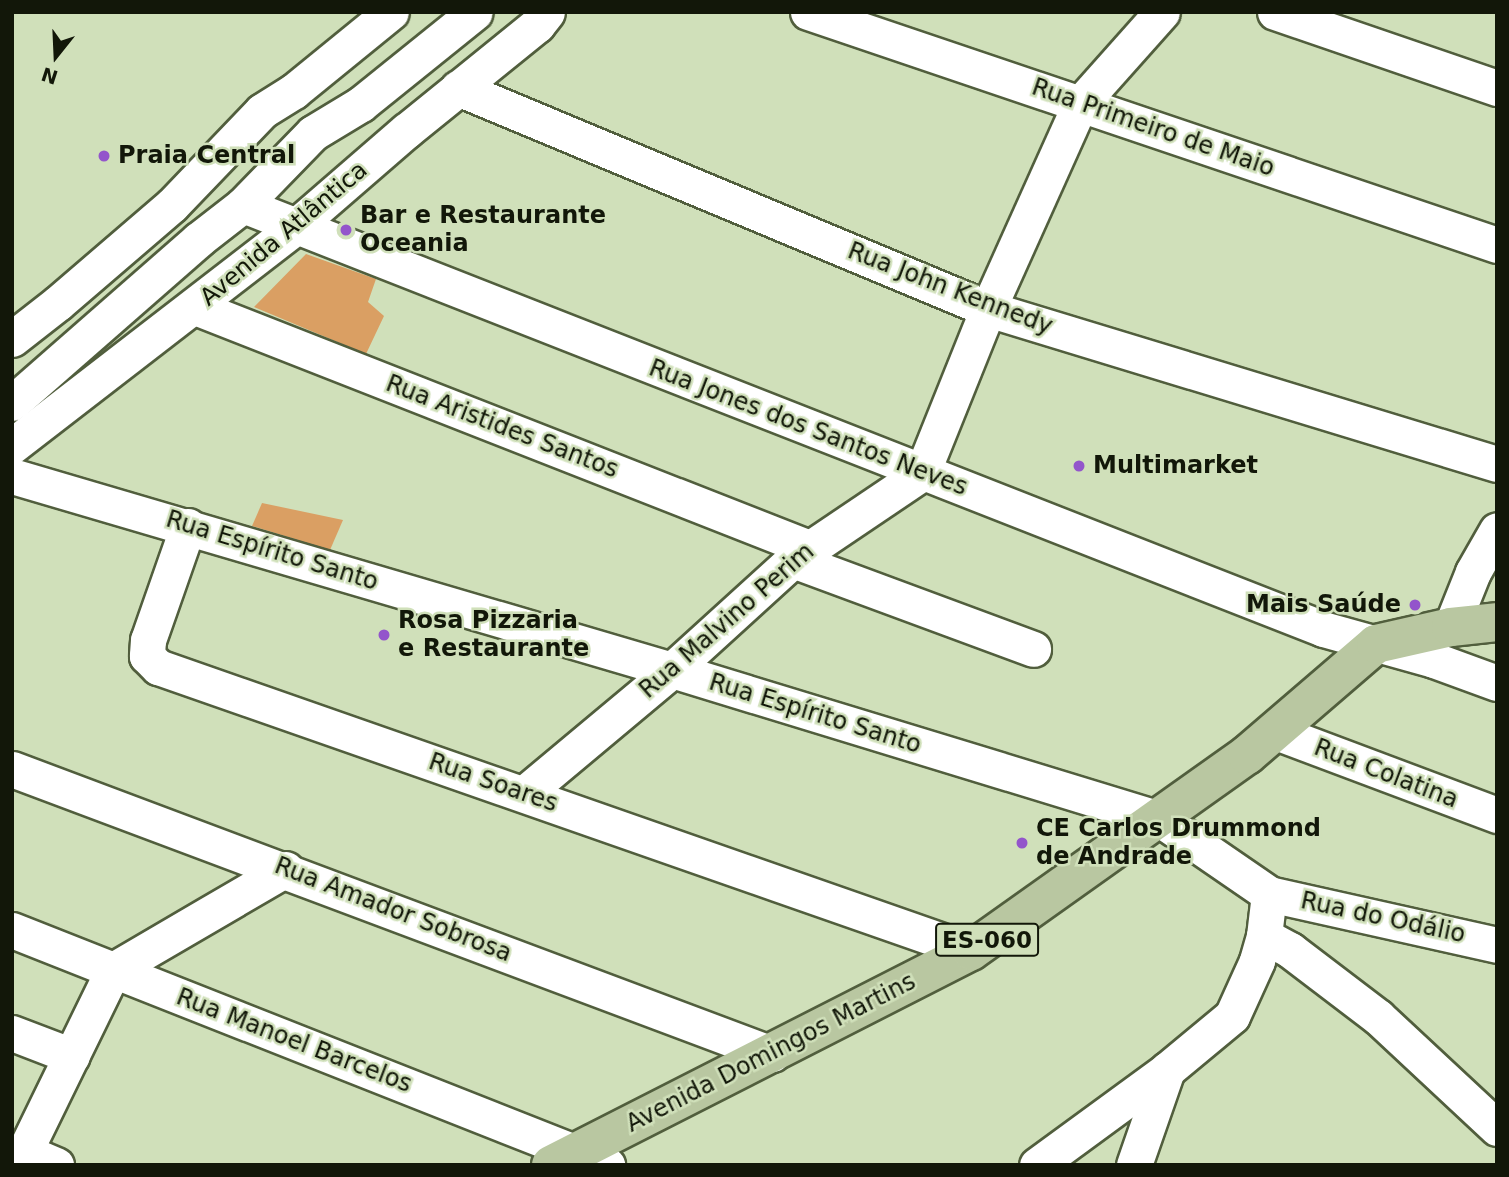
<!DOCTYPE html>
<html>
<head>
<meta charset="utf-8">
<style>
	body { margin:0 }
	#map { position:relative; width:1509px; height:1177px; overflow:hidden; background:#d0e0ba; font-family:"DejaVu Sans",sans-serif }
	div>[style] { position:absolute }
	.green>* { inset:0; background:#da9f63 }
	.roads { filter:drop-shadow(2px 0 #515e3d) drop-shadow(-2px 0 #515e3d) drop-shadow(0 2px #515e3d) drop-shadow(0 -2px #515e3d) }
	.minor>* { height:35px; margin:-17.5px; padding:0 17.5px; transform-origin:17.5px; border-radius:17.5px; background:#fff }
	.major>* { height:38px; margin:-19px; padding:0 19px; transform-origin:19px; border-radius:19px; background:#b9c7a1 }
	.dots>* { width:19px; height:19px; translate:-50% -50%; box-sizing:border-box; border:4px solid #d0e0ba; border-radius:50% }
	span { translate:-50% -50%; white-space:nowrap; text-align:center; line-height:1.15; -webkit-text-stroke:5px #d0e0ba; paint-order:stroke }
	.shield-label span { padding:2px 5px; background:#d0e0ba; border:2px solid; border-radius:5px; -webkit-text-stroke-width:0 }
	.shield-label { font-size:23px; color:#121709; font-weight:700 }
	.street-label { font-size:24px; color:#121709 }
	.poi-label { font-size:24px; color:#121709; font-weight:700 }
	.left { translate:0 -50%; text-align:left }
	.right { translate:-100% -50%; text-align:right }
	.frame { position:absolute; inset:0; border:14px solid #121709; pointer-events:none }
	.north { position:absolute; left:21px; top:21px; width:70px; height:70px; -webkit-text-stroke:5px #d0e0ba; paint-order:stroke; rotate:198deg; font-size:19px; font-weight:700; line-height:28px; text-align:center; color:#121709 }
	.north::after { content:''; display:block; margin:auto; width:24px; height:32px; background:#121709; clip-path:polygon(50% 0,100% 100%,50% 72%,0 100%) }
</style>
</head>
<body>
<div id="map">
	<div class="green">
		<i style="clip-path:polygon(306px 254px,376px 279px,368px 302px,384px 316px,366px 354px,254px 307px)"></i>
		<i style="clip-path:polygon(262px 503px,343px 520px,330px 550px,252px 526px)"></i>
	</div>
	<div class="roads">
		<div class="minor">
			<i style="left:808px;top:12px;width:727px;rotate:18.68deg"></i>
			<i style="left:1275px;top:12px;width:235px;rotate:18.9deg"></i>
			<i style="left:458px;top:88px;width:574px;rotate:22.64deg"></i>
			<i style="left:988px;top:309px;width:532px;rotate:16.94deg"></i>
			<i style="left:243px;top:205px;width:1160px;rotate:21.43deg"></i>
			<i style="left:1323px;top:629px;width:115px;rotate:15.6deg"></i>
			<i style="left:1434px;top:660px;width:67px;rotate:20.1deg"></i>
			<i style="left:195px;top:307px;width:660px;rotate:21.43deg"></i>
			<i style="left:12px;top:339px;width:58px;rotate:-38deg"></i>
			<i style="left:58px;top:303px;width:150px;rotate:-40.7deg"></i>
			<i style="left:172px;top:205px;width:130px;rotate:-46.2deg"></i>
			<i style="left:262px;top:111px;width:38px;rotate:-32deg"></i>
			<i style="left:294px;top:91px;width:125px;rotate:-39.2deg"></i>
			<i style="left:12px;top:403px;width:247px;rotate:-41.2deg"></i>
			<i style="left:198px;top:240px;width:57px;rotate:-37.9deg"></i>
			<i style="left:243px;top:205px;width:100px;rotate:-45.8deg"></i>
			<i style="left:313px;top:133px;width:56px;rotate:-31.1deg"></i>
			<i style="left:361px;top:104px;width:146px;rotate:-38.9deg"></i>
			<i style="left:12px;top:446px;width:358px;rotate:-37.7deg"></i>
			<i style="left:295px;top:227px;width:147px;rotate:-40.9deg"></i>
			<i style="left:406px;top:131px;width:169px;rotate:-39deg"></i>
			<i style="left:537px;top:25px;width:16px;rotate:-52deg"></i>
			<i style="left:12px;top:476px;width:688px;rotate:16.38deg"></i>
			<i style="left:672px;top:670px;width:510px;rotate:16.98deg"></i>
			<i style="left:1160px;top:819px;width:132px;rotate:34.5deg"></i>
			<i style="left:1269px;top:894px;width:42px;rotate:96.8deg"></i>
			<i style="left:1264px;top:936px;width:26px;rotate:106deg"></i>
			<i style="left:1257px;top:961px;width:60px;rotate:114.4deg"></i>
			<i style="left:1232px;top:1016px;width:85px;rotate:140.3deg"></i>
			<i style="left:1167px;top:1070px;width:161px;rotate:143.8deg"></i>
			<i style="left:188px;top:526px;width:121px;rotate:109.3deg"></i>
			<i style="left:148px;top:640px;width:16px;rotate:94deg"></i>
			<i style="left:147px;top:656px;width:16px;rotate:45deg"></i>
			<i style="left:158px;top:667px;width:861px;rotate:19.26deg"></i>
			<i style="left:793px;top:560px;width:256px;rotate:20.3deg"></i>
			<i style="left:1451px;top:627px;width:59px;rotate:-68.2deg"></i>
			<i style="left:1473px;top:572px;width:48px;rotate:-60.3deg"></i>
			<i style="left:1276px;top:732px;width:236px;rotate:20.6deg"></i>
			<i style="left:12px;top:769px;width:812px;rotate:20.56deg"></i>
			<i style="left:525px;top:793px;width:192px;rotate:-39.9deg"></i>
			<i style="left:672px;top:670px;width:164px;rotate:-42.3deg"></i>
			<i style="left:793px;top:560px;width:156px;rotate:-34deg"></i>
			<i style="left:922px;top:473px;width:177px;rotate:-68.1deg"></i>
			<i style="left:988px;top:309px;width:225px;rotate:-65.8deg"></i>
			<i style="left:1080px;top:104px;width:123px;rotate:-48.3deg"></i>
			<i style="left:1269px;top:894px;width:234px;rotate:12.6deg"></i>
			<i style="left:12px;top:930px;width:640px;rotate:21.55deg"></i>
			<i style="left:1264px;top:936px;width:30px;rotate:28deg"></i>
			<i style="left:1290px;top:950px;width:111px;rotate:37.3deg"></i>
			<i style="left:1378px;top:1017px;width:163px;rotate:43deg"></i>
			<i style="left:12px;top:1033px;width:64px;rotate:21deg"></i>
			<i style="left:23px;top:1151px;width:36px;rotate:23deg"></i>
			<i style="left:18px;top:1165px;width:217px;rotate:-64deg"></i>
			<i style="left:113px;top:970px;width:200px;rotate:-30.3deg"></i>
			<i style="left:1134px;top:1165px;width:101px;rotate:-70.8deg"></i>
		</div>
		<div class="major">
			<i style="left:551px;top:1165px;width:471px;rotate:-27deg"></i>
			<i style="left:971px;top:951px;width:339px;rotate:-35.4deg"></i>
			<i style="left:1247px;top:755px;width:170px;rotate:-40.7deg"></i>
			<i style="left:1376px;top:644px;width:77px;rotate:-12.8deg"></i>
			<i style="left:1451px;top:627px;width:46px;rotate:-6.2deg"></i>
		</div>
	</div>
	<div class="dots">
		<i style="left:104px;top:156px;background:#9355cb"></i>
		<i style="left:346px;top:230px;background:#9355cb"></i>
		<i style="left:1079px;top:466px;background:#9355cb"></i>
		<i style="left:1415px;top:605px;background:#9355cb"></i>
		<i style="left:384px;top:635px;background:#9355cb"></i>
		<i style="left:1022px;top:843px;background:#9355cb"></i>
	</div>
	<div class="shield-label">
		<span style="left:987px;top:940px">ES-060</span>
	</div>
	<div class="street-label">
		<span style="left:1153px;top:128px;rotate:19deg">Rua Primeiro de Maio</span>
		<span style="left:284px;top:234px;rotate:-40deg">Avenida Atlântica</span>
		<span style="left:950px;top:289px;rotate:21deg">Rua John Kennedy</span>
		<span style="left:502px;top:427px;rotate:21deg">Rua Aristides Santos</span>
		<span style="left:808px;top:428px;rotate:21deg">Rua Jones dos Santos Neves</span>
		<span style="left:272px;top:551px;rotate:17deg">Rua Espírito Santo</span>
		<span style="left:727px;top:621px;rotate:-41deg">Rua Malvino Perim</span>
		<span style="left:815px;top:714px;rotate:17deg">Rua Espírito Santo</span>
		<span style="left:1386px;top:774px;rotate:21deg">Rua Colatina</span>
		<span style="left:493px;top:783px;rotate:19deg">Rua Soares</span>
		<span style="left:393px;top:910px;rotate:21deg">Rua Amador Sobrosa</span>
		<span style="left:1383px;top:918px;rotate:12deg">Rua do Odálio</span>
		<span style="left:294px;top:1041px;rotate:21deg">Rua Manoel Barcelos</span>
		<span style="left:771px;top:1053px;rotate:-27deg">Avenida Domingos Martins</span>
	</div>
	<div class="poi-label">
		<span class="left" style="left:118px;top:156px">Praia Central</span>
		<span class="left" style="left:360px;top:230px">Bar e Restaurante<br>Oceania</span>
		<span class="left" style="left:1093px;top:466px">Multimarket</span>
		<span class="right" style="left:1401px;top:605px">Mais Saúde</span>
		<span class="left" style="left:398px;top:635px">Rosa Pizzaria<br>e Restaurante</span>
		<span class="left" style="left:1036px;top:843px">CE Carlos Drummond<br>de Andrade</span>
	</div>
	<div class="frame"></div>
	<div class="north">N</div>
</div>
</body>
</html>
